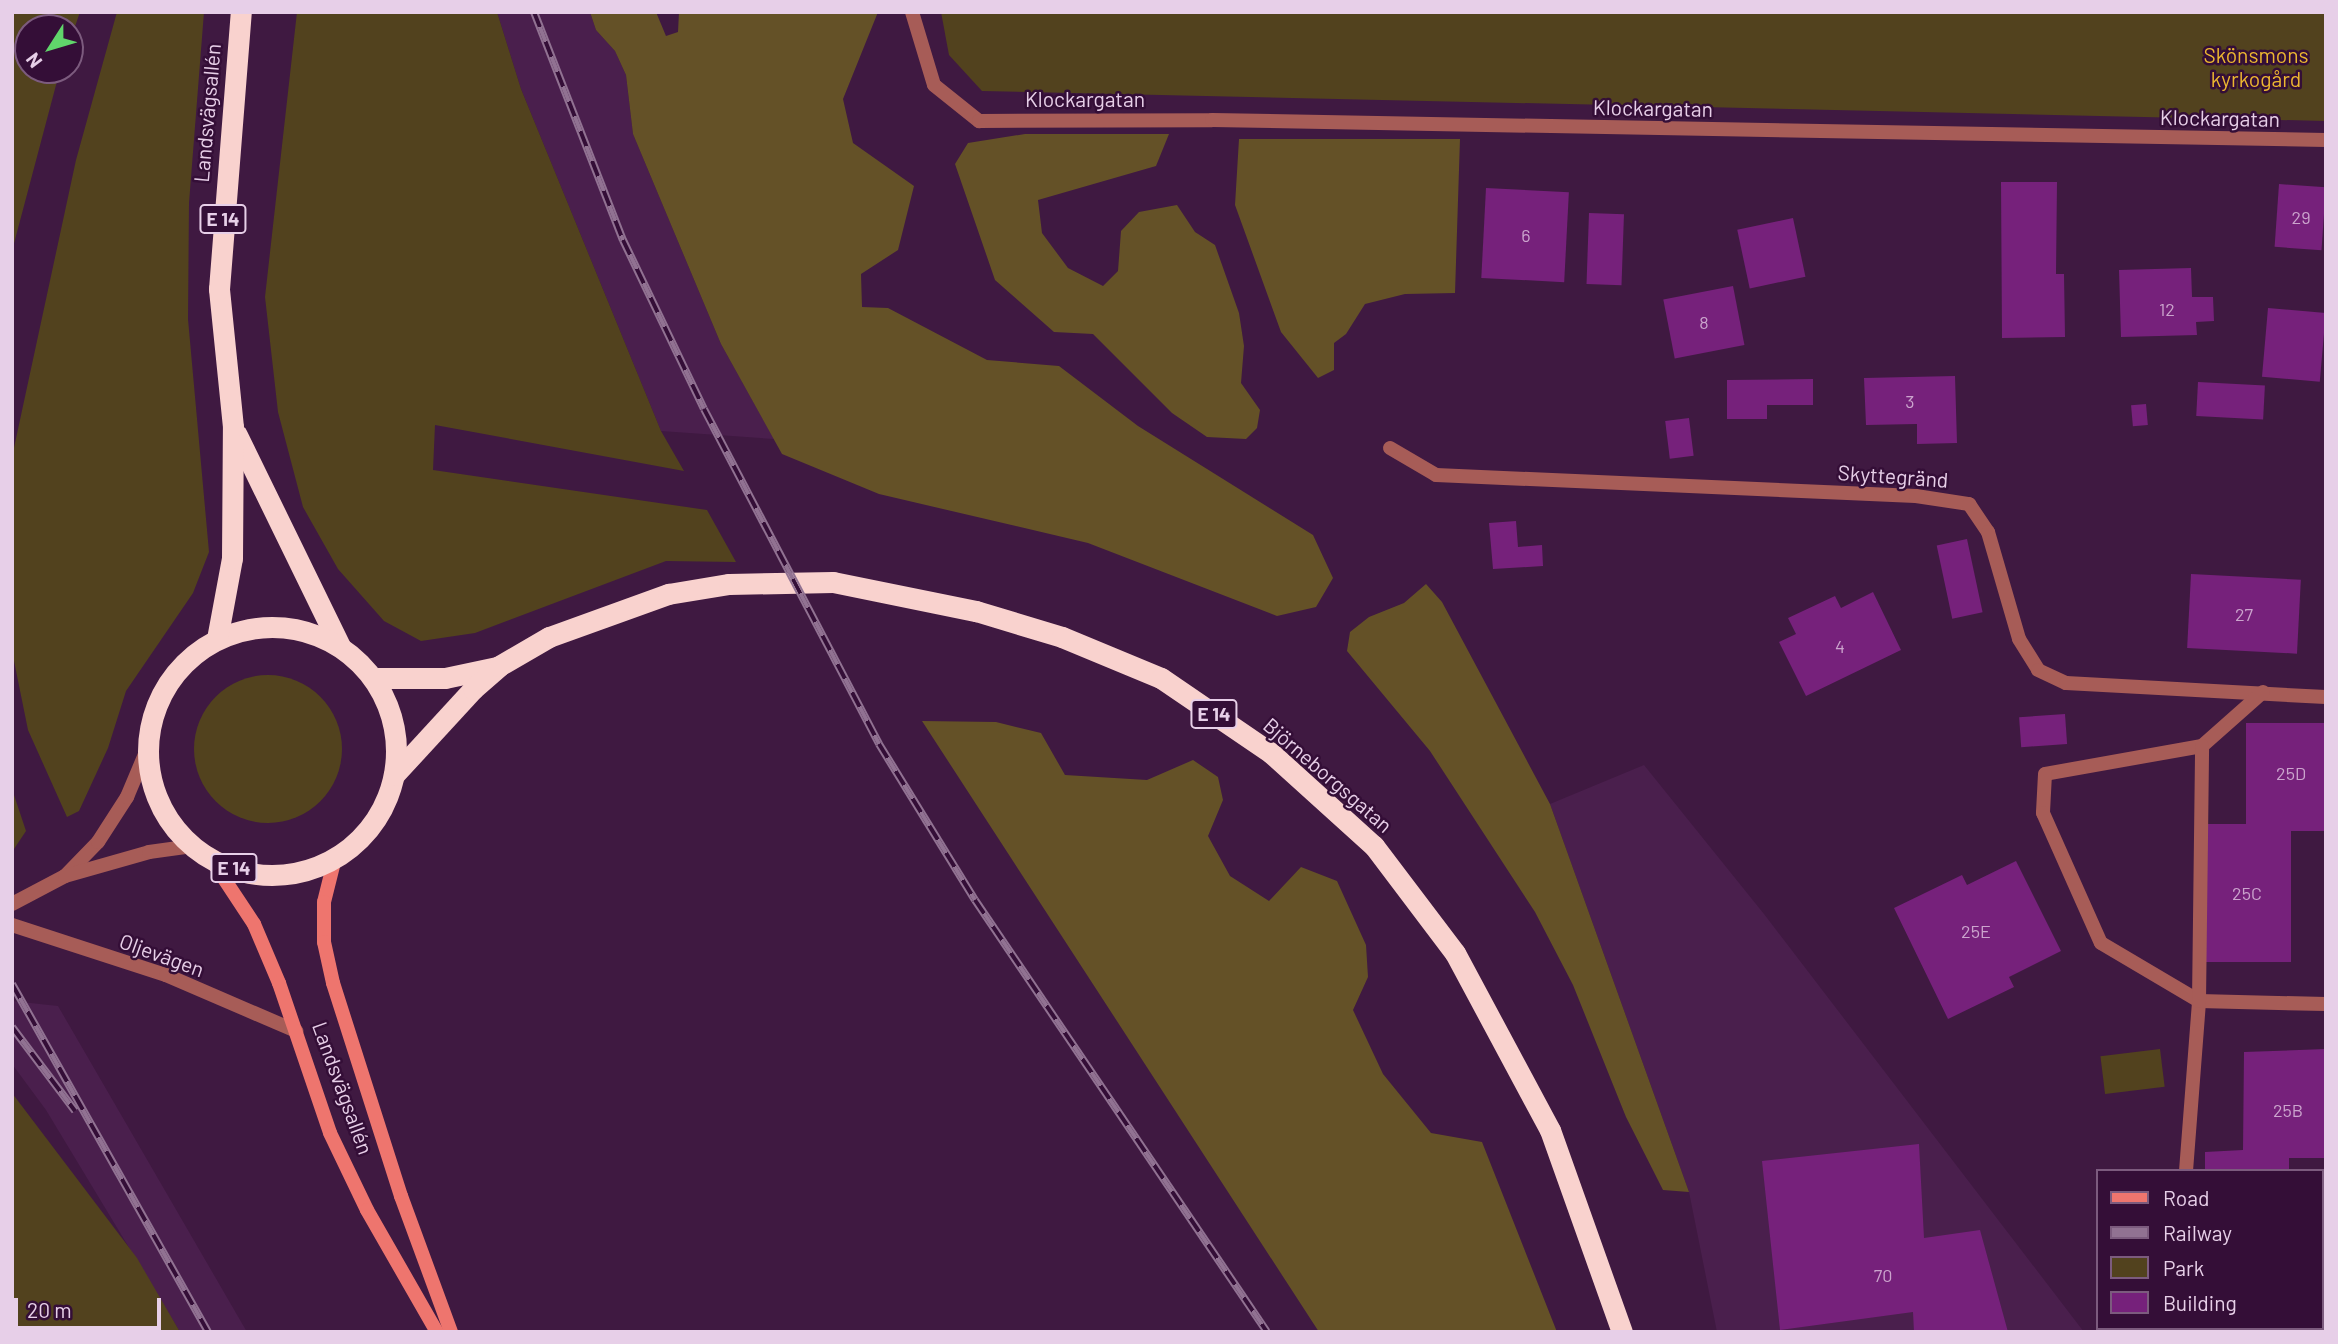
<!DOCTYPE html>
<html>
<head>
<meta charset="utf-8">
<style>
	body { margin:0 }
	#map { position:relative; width:2338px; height:1344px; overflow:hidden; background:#3f1941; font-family:Barlow,sans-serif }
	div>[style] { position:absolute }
	.built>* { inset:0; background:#4a1f4d }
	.green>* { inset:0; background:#52421e; transform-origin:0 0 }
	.round { border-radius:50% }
	.forest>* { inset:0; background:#645127 }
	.building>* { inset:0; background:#76217b; transform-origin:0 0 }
	.lane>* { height:14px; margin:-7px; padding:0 7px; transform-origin:7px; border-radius:7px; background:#a75c57 }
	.street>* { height:14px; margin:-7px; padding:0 7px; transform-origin:7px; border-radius:7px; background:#a75c57 }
	.secondary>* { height:14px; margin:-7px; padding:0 7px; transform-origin:7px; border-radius:7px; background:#ee756e }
	.highway>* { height:21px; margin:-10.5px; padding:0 10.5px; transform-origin:10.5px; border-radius:10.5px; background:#f9d2ce }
	.highway>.ring { margin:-10.5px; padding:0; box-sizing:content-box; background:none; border:21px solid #f9d2ce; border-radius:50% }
	.rail>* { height:8px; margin-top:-4px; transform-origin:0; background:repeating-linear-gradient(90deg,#340e37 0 16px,#917292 0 32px); box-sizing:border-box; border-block:2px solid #917292 }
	span { translate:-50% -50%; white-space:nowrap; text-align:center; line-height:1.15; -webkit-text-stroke:5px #340e37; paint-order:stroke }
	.number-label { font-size:18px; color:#cba4cd }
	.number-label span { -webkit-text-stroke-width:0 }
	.shield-label span { padding:2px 5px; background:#340e37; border:2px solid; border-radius:5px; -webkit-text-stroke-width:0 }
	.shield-label { font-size:19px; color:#e7cfe8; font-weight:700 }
	.park-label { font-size:21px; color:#ecb730 }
	.street-label { font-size:21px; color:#e7cfe8 }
	.frame { position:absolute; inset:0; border:14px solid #e7cfe8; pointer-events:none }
	.legend { position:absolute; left:2096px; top:1169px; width:228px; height:161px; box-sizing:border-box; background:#340e37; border:2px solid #7c5b7e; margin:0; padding:9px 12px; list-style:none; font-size:21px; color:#e7cfe8 }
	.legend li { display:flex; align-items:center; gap:14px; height:35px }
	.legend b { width:35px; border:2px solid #7c5b7e }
	.north { position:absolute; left:14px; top:14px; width:70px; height:70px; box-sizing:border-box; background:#340e37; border:2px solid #7c5b7e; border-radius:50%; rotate:233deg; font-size:19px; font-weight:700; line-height:28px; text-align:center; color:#e7cfe8 }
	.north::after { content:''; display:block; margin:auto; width:24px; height:32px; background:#60d56b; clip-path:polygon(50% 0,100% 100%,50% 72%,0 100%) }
	.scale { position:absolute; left:14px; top:1298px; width:147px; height:32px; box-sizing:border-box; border:4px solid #e7cfe8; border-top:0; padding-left:9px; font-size:21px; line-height:24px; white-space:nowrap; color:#e7cfe8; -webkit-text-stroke:5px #340e37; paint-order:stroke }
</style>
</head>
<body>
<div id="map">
	<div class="built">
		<i style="clip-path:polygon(497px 12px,590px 12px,596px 30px,615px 51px,626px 75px,633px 134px,721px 344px,774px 439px,661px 431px,521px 89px)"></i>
		<i style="clip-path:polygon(1644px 765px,1764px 914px,2084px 1332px,1717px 1332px,1689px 1192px,1550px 804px)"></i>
		<i style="clip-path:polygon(12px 1001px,58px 1006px,247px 1332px,180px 1332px,46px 1110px,12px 1064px)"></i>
	</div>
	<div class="green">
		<i style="clip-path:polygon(12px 12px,80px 12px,70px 41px,70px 28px,28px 28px,28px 70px,60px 70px,12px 251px)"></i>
		<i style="clip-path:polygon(117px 12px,204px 12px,189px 203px,188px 319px,209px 552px,193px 593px,126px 691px,108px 748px,79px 811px,67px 817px,28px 730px,12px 651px,12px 457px,76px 160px)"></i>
		<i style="clip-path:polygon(297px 12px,497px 12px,521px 89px,661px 431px,684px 471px,435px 425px,433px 470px,707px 510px,736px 562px,666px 561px,475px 633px,421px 641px,384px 621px,338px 569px,303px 507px,278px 412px,265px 297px)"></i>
		<i style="clip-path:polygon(941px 12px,2326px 12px,2326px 121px,982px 91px,949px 55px)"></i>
		<i class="round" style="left:194px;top:675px;width:148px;height:148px"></i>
		<i style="clip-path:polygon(12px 789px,26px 831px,12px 852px)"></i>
		<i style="left:2160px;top:1049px;width:38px;height:60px;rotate:83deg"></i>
		<i style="clip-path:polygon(12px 1093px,137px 1258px,180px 1332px,12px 1332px)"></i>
	</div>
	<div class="forest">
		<i style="clip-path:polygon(590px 12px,656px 12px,666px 36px,678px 32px,679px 12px,878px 12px,843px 99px,853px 143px,914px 186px,898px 250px,861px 274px,862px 307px,888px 308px,987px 360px,1059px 366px,1138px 426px,1313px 535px,1333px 578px,1316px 607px,1277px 616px,1088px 543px,879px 494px,782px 454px,721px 344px,633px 134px,626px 75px,615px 51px,596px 30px)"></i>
		<i style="clip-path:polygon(1025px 134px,1169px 134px,1156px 166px,1038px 200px,1042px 233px,1068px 268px,1103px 286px,1118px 271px,1121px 231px,1139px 212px,1177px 205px,1195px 232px,1215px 245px,1239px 313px,1244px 346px,1241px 383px,1260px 410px,1257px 428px,1246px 439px,1207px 437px,1172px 413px,1093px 334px,1054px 332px,995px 280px,955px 164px,968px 143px)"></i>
		<i style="clip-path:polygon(1239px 139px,1460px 139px,1455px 293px,1405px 294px,1365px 304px,1346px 334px,1334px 343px,1334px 370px,1318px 378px,1281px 332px,1235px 205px)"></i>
		<i style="clip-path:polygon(1426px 584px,1442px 602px,1550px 804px,1689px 1192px,1663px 1190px,1626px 1117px,1573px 985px,1535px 912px,1430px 751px,1347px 651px,1350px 632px,1369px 617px,1404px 603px)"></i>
		<i style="clip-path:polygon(922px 721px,996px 722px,1041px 733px,1065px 775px,1147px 780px,1193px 760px,1218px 777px,1223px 800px,1208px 836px,1230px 876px,1269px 901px,1301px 867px,1337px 881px,1366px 945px,1368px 977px,1353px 1010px,1383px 1074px,1431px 1133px,1482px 1142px,1557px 1332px,1319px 1332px)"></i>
	</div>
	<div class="building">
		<i style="clip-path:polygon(2001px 182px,2057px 182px,2056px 274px,2064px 274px,2065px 337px,2002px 338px)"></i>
		<i style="left:2279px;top:184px;width:47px;height:63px;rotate:4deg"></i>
		<i style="left:1486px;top:188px;width:83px;height:90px;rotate:3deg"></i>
		<i style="left:1589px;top:213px;width:35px;height:71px;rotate:2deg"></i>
		<i style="left:1793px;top:218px;width:60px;height:57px;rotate:78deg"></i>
		<i style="clip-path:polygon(2191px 268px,2192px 297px,2213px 297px,2214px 321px,2196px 322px,2197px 335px,2121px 337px,2119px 270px)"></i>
		<i style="left:1733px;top:286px;width:60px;height:71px;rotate:79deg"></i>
		<i style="left:2268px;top:308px;width:58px;height:69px;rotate:5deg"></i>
		<i style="clip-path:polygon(1955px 376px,1957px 443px,1917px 444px,1917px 424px,1866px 425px,1864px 378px)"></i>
		<i style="clip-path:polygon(1813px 379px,1813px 405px,1767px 405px,1767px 419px,1727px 419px,1727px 380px)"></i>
		<i style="left:2198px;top:382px;width:67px;height:34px;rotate:3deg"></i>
		<i style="left:2146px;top:404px;width:21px;height:15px;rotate:85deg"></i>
		<i style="left:1689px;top:418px;width:38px;height:24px;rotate:83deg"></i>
		<i style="clip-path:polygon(1516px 521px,1518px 547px,1542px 545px,1543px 566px,1493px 569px,1489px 523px)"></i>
		<i style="left:1967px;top:539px;width:75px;height:31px;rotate:78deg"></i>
		<i style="left:2191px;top:574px;width:110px;height:74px;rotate:3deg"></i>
		<i style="clip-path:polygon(1873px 592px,1901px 650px,1806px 696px,1779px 642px,1796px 634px,1788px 618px,1835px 596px,1841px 608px)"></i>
		<i style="left:2065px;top:714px;width:30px;height:46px;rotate:86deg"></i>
		<i style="clip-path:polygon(2246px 723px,2326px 723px,2326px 831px,2291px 831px,2291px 962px,2205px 962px,2205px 824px,2246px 824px)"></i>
		<i style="clip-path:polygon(2016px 861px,2061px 951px,2009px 977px,2014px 987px,1948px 1019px,1894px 908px,1962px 875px,1967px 885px)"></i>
		<i style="clip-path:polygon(2326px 1049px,2326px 1158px,2289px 1158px,2289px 1171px,2205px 1171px,2205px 1152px,2243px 1150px,2244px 1052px)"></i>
		<i style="clip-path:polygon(1919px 1144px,1924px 1238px,1980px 1230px,2008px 1332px,1914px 1332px,1913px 1312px,1780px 1330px,1762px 1161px)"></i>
		<i style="clip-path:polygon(2322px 1269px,2326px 1332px,2285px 1332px,2322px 1328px)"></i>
	</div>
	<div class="lane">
		<i style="left:1390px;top:448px;width:53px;rotate:30.4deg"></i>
		<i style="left:1436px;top:475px;width:480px;rotate:2.5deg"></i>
		<i style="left:1916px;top:496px;width:54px;rotate:8.6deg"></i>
		<i style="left:1969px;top:504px;width:34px;rotate:56deg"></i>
		<i style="left:1988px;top:532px;width:111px;rotate:73.8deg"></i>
		<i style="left:2019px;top:639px;width:36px;rotate:58deg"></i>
		<i style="left:2038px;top:670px;width:31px;rotate:25deg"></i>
		<i style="left:2066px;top:683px;width:260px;rotate:3.1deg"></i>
		<i style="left:2263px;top:692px;width:81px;rotate:138.5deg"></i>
		<i style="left:2202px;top:746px;width:159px;rotate:169.9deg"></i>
		<i style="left:2045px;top:774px;width:39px;rotate:93deg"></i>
		<i style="left:2043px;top:813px;width:142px;rotate:66deg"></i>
		<i style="left:2101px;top:943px;width:114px;rotate:30.6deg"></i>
		<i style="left:2199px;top:1001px;width:127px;rotate:1.4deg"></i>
		<i style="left:2186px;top:1171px;width:170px;rotate:-85.6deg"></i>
		<i style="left:2199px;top:1001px;width:255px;rotate:-89.3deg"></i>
		<i style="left:2254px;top:1328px;width:11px;rotate:15deg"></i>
	</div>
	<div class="street">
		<i style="left:912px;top:12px;width:76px;rotate:73.2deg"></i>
		<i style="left:934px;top:85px;width:58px;rotate:38.7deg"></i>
		<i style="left:979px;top:121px;width:233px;rotate:-0.2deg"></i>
		<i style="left:1212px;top:120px;width:1114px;rotate:1.03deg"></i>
		<i style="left:65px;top:876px;width:47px;rotate:-45.9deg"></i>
		<i style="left:98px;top:842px;width:54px;rotate:-57.2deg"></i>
		<i style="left:127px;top:797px;width:54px;rotate:-67.2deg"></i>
		<i style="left:12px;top:904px;width:60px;rotate:-27.8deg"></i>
		<i style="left:65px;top:876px;width:87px;rotate:-15.9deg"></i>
		<i style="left:149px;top:852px;width:44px;rotate:-7.8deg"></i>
		<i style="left:12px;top:925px;width:162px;rotate:18deg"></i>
		<i style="left:166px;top:975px;width:142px;rotate:23.3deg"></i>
	</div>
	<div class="secondary">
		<i style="left:335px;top:858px;width:45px;rotate:104deg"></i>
		<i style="left:324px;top:902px;width:40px;rotate:90deg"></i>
		<i style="left:324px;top:942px;width:42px;rotate:77.6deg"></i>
		<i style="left:333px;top:983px;width:224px;rotate:72.3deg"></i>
		<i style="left:401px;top:1196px;width:145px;rotate:69.8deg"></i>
		<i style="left:211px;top:859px;width:78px;rotate:56.5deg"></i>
		<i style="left:254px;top:924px;width:64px;rotate:67deg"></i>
		<i style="left:279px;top:983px;width:158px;rotate:71.2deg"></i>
		<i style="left:330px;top:1133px;width:85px;rotate:64.3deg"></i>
		<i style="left:367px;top:1210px;width:141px;rotate:60.2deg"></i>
	</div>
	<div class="highway">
		<i style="left:237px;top:435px;width:235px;rotate:64deg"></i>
		<i class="ring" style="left:148px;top:627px;width:227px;height:227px"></i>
		<i style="left:217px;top:639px;width:82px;rotate:-79.5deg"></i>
		<i style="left:232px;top:558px;width:131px;rotate:-89.6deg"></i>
		<i style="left:233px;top:427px;width:139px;rotate:-95.8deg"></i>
		<i style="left:219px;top:289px;width:278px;rotate:-85.5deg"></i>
		<i style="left:373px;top:678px;width:72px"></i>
		<i style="left:445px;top:678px;width:53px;rotate:-11.9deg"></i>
		<i style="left:394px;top:775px;width:117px;rotate:-47.4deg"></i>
		<i style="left:473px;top:689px;width:35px;rotate:-41deg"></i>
		<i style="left:499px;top:666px;width:58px;rotate:-30.1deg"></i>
		<i style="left:549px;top:637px;width:127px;rotate:-19.9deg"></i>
		<i style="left:668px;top:594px;width:62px;rotate:-9.3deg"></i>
		<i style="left:729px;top:584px;width:104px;rotate:-1.1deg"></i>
		<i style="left:833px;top:582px;width:146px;rotate:11.5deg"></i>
		<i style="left:976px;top:611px;width:90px;rotate:16.8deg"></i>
		<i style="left:1062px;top:637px;width:107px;rotate:22.5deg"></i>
		<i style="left:1161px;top:678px;width:133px;rotate:34.3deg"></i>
		<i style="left:1271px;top:753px;width:139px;rotate:42.1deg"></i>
		<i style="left:1374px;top:846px;width:134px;rotate:52.9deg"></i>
		<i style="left:1455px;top:953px;width:201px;rotate:61.8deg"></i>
		<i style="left:1550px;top:1130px;width:214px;rotate:70.4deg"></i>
	</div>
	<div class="rail">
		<i style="left:534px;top:12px;width:245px;rotate:68.7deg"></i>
		<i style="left:623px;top:240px;width:187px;rotate:64.4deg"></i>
		<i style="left:704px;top:409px;width:378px;rotate:62.4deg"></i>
		<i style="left:879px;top:744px;width:183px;rotate:58.4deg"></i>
		<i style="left:975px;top:900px;width:521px;rotate:55.94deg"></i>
		<i style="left:12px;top:984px;width:399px;rotate:60.6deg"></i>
		<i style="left:12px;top:1027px;width:105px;rotate:53.1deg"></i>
	</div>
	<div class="number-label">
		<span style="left:2301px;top:217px">29</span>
		<span style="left:1526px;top:235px">6</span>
		<span style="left:2167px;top:309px">12</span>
		<span style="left:1704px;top:322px">8</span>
		<span style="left:1910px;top:401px">3</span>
		<span style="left:2244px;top:614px">27</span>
		<span style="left:1840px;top:646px">4</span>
		<span style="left:2291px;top:773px">25D</span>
		<span style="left:2247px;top:893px">25C</span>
		<span style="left:1976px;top:931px">25E</span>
		<span style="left:2288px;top:1110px">25B</span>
		<span style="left:1883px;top:1275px">70</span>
	</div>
	<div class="shield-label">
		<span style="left:223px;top:219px">E 14</span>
		<span style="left:1214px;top:714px">E 14</span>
		<span style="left:234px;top:868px">E 14</span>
	</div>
	<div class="park-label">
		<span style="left:2256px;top:67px">Skönsmons<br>kyrkogård</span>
	</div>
	<div class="street-label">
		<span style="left:1085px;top:99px">Klockargatan</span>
		<span style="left:1653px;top:108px;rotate:1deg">Klockargatan</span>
		<span style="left:207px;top:113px;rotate:-85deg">Landsvägsallén</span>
		<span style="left:2220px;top:118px;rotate:1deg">Klockargatan</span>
		<span style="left:1893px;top:476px;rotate:4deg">Skyttegränd</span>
		<span style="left:1328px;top:775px;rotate:41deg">Björneborgsgatan</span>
		<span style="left:162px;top:955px;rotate:20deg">Oljevägen</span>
		<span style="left:343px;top:1088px;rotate:70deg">Landsvägsallén</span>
	</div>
	<div class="frame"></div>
	<ul class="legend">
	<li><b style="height:9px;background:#ee756e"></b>Road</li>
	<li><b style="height:9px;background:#917292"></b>Railway</li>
	<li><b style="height:19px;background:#52421e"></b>Park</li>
	<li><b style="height:19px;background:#76217b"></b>Building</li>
	</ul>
	<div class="north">N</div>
	<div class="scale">20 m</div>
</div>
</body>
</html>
